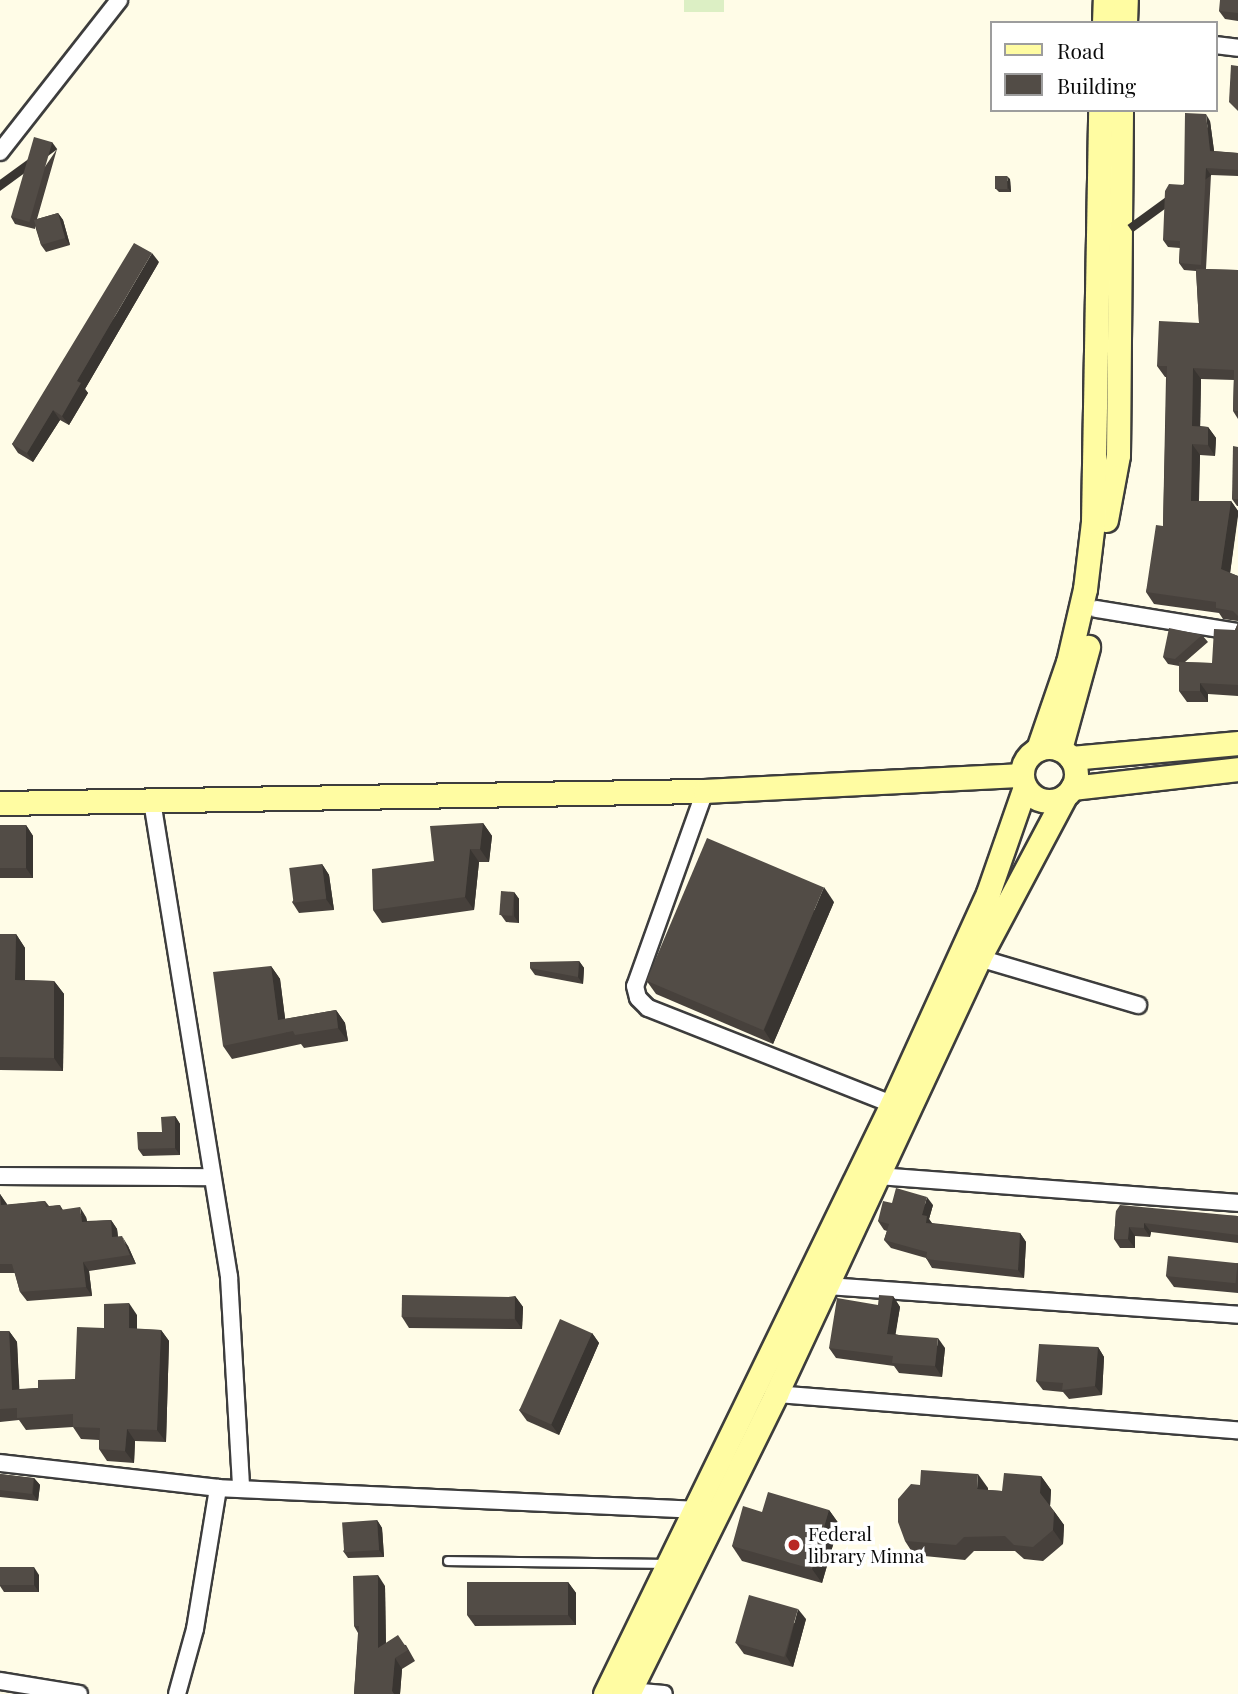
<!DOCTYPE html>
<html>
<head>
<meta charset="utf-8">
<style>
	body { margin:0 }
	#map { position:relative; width:1238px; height:1694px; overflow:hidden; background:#fffce7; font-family:"Playfair Display",serif }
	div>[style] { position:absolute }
	.pitch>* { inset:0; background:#dcefc4; transform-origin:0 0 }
	.roads { filter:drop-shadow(2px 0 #3d3d3d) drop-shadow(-2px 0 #3d3d3d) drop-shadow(0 2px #3d3d3d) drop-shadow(0 -2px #3d3d3d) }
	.lane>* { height:8px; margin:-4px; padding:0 4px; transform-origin:4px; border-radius:4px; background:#fff }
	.street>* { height:16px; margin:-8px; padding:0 8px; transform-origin:8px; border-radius:8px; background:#fff }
	.secondary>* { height:23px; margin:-11.5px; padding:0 11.5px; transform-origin:11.5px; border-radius:11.5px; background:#fffca2 }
	.secondary>.ring { margin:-11.5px; padding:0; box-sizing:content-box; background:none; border:23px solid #fffca2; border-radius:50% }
	.wall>* { inset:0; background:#47413c }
	.shaded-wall>* { inset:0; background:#393531; transform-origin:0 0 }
	.building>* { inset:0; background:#524c46; transform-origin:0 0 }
	.dots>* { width:19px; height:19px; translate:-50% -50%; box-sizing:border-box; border:4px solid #fff; border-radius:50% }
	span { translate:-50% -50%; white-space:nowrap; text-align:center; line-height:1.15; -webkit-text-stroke:7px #fff; paint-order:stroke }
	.poi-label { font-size:19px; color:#0a0a0a }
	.left { translate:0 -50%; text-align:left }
	.legend { position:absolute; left:990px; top:21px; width:228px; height:91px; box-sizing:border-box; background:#fff; border:2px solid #9d9d9d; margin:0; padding:9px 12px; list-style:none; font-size:21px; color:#0a0a0a }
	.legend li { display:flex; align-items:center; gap:14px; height:35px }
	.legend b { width:35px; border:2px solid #9d9d9d }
</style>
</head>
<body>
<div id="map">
	<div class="pitch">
		<i style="left:684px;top:0;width:40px;height:12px"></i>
	</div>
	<div class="roads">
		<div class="lane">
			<i style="left:448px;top:1561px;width:217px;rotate:0.8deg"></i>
		</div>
		<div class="street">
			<i style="left:1215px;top:45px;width:23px;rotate:7deg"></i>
			<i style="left:0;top:152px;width:193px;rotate:-51.9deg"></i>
			<i style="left:1096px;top:609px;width:144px;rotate:9.2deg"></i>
			<i style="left:705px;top:791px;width:207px;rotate:109.7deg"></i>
			<i style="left:635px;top:986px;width:12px;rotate:76deg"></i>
			<i style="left:638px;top:998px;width:14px;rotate:45deg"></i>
			<i style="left:648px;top:1008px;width:262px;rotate:21.5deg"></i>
			<i style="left:152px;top:801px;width:482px;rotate:80.8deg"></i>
			<i style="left:229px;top:1277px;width:211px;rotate:86.7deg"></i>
			<i style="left:979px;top:958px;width:166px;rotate:16.5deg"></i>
			<i style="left:0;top:1176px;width:212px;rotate:0.3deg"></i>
			<i style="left:879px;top:1176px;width:360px;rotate:4.3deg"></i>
			<i style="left:828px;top:1286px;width:411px;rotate:4deg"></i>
			<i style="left:776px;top:1394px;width:463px;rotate:4.5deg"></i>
			<i style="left:0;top:1463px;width:219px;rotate:6.5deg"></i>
			<i style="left:218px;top:1488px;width:480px;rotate:2.6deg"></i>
			<i style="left:0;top:1681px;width:80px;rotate:9.3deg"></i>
			<i style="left:630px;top:1691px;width:34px;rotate:5deg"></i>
			<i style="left:177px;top:1694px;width:67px;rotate:-74.5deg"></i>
			<i style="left:195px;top:1629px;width:143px;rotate:-80.7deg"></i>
		</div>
		<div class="secondary">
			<i style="left:1104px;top:23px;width:23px;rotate:-88deg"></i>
			<i style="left:1125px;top:23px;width:23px;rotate:-88deg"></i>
			<i style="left:1106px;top:520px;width:66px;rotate:-79.5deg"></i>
			<i style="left:1118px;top:455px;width:345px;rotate:-89.5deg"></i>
			<i class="ring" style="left:1022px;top:747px;width:31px;height:31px"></i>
			<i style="left:1038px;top:749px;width:92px;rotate:-71deg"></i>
			<i style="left:1068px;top:662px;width:75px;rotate:-76.9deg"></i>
			<i style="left:1085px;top:589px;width:67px;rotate:-83.2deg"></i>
			<i style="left:1093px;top:522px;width:412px;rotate:-89deg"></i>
			<i style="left:1060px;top:749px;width:106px;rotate:-74.6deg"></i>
			<i style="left:1071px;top:758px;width:168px;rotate:-5.1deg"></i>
			<i style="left:1072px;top:788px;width:167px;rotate:-6.5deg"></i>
			<i style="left:0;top:803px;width:705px;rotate:-0.98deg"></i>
			<i style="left:705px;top:791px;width:317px;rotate:-2.9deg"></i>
			<i style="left:605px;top:1694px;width:656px;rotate:-64.06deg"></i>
			<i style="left:892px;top:1104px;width:232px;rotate:-65.5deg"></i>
			<i style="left:988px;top:893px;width:112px;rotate:-70.8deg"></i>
			<i style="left:628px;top:1694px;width:335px;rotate:-63.7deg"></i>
			<i style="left:776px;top:1394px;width:481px;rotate:-65deg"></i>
			<i style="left:979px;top:958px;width:183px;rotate:-62deg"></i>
		</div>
	</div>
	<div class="wall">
		<i style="clip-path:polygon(1238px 0,1238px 21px,1225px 19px,1219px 11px)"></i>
		<i style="clip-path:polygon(1210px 121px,1214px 151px,1238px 153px,1238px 176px,1211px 175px,1206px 269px,1238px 270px,1238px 419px,1233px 411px,1234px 380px,1201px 379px,1200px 426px,1208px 427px,1216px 438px,1215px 456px,1200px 455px,1199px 501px,1231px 501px,1238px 511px,1230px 573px,1238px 576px,1238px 621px,1223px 619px,1219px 613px,1154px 604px,1146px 592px,1163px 526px,1166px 377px,1165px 377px,1157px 366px,1199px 323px,1196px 271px,1184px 270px,1179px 263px,1180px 248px,1168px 247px,1163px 240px,1184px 185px)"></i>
		<i style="clip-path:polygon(57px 149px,37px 219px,58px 213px,63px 220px,70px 245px,46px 252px,41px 245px,35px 226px,35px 229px,15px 224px,11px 217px)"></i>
		<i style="clip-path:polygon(1010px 179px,1011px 192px,999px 192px,996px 189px)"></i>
		<i style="clip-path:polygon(159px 262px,85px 389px,88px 393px,69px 425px,60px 420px,33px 462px,18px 453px,12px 444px)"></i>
		<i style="clip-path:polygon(1238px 447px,1238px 506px,1237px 506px,1232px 499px)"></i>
		<i style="clip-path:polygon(1238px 623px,1238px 696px,1208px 694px,1208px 702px,1187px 702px,1179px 691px,1179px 666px,1168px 664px,1163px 657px,1202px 635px,1208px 642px,1185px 662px,1212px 663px,1235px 630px)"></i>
		<i style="clip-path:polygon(483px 823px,492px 836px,489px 862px,479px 862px,474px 910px,382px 923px,373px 910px)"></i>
		<i style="clip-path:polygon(0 825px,26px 825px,33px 836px,33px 878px,0 878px)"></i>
		<i style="clip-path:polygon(322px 864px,329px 875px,334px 910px,299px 913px,292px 902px)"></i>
		<i style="clip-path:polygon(514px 892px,519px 899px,519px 923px,506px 922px,501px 915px)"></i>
		<i style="clip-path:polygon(834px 902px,773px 1044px,656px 994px,646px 980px)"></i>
		<i style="clip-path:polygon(0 934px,16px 934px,25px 948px,25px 980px,54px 981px,64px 994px,63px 1071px,0 1070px)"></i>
		<i style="clip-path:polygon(579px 961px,584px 968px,583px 984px,535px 975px,530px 968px)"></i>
		<i style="clip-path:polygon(271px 966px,280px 979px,285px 1019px,336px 1010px,345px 1023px,348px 1041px,304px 1048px,301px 1044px,232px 1059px,223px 1046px)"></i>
		<i style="clip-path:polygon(175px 1116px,180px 1124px,180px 1155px,143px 1156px,138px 1149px,162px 1132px)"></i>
		<i style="clip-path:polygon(0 1194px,7px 1205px,45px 1201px,49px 1206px,60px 1205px,63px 1210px,86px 1217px,87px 1221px,111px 1220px,117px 1229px,118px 1237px,128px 1246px,136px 1264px,89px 1271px,92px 1296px,27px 1301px,20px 1292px,15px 1273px,0 1273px)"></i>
		<i style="clip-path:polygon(892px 1203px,933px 1205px,929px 1219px,932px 1223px,1020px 1233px,1026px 1242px,1024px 1278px,932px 1268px,926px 1258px,891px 1248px,884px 1240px,887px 1231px,884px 1230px,878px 1221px)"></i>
		<i style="clip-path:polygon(1116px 1211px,1238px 1216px,1238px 1243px,1151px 1232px,1150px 1237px,1135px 1236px,1135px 1248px,1120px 1248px,1114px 1239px)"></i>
		<i style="clip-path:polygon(1238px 1263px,1238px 1293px,1174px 1287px,1166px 1276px)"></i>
		<i style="clip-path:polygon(515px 1296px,523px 1307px,522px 1329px,409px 1328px,402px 1317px)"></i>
		<i style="clip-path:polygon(893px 1296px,900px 1307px,895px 1334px,945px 1348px,942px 1377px,899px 1373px,894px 1366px,836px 1358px,829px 1348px,878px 1305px)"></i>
		<i style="clip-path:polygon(137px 1315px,137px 1329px,161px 1330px,169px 1341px,166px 1442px,135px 1441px,134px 1463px,107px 1461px,99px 1449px,99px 1440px,81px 1439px,73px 1427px,26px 1430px,19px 1420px,0 1422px,0 1331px,9px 1331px,17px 1342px,19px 1389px,38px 1388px,75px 1379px,104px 1328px)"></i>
		<i style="clip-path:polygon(592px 1333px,599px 1343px,559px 1435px,527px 1421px,519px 1410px)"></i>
		<i style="clip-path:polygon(1098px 1347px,1104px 1357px,1102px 1395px,1069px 1399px,1063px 1392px,1043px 1390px,1036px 1381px)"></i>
		<i style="clip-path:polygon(0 1474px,34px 1478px,40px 1485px,38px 1501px,0 1497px)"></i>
		<i style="clip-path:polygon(1041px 1476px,1051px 1490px,1050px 1506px,1064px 1525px,1063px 1544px,1043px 1561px,1024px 1559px,1015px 1551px,974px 1551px,965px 1560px,914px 1555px,905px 1541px,988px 1488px,988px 1490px,1002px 1491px)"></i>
		<i style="clip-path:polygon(829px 1510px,839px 1524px,822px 1583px,742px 1561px,732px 1546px,762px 1512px)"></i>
		<i style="clip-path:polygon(377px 1520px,382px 1528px,384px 1557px,348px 1558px,343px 1551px)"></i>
		<i style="clip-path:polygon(0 1567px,39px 1575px,39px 1592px,4px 1592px,0 1586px)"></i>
		<i style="clip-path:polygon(568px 1582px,576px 1593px,576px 1625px,475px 1626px,467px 1615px)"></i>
		<i style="clip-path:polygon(385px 1586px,386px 1643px,406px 1645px,415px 1661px,402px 1669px,400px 1694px,354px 1694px,358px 1633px,354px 1626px)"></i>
		<i style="clip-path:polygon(806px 1619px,793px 1667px,744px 1654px,736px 1643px)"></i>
	</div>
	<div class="shaded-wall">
		<i style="clip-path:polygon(1206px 114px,1210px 121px,1215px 158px,1210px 151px)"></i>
		<i style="left:52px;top:142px;width:9px;height:83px;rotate:54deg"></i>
		<i style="left:1206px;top:168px;width:9px;height:97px;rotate:54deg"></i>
		<i style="clip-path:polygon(1007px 176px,1010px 179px,1011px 192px,1008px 188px)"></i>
		<i style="clip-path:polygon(58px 213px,63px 220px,70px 245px,65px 238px)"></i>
		<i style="clip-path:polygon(152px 253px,159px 262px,85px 389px,88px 393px,69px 425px,62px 416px,77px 381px)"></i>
		<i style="clip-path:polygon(1193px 368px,1201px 379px,1200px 437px,1192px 426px)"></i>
		<i style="clip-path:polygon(53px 410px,60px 420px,33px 462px,27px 453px)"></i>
		<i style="clip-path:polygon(1208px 427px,1216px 438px,1215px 456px,1208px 445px)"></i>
		<i style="clip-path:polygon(1192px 444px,1200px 455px,1198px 512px,1191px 501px)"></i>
		<i style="clip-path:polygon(1231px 501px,1238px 511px,1238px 516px,1229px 581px,1221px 569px)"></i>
		<i style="clip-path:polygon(1200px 683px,1208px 694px,1208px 702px,1200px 691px)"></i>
		<i style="clip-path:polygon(483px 823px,492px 836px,489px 862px,480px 849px)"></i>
		<i style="clip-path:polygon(26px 825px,33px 836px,33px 878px,26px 868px)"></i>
		<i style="clip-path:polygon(470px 849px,479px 862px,474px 910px,465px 897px)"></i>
		<i style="clip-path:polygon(322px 864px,329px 875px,334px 910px,326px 899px)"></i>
		<i style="clip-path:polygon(824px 887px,834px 902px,773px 1044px,764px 1030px)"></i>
		<i style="clip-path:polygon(514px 892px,519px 899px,519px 923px,514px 916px)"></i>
		<i style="clip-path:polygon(16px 934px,25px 948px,25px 993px,15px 980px)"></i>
		<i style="clip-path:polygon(579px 961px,584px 968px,583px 984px,578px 977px)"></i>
		<i style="clip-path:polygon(271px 966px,280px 979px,287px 1033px,278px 1020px)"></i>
		<i style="clip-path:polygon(54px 981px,64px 994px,63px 1071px,54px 1058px)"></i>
		<i style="clip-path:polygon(336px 1010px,345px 1023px,348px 1041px,338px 1028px)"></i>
		<i style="clip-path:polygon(175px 1116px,180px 1124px,180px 1155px,175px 1148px)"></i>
		<i style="clip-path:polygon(0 1194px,7px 1204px,7px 1215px,1px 1205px)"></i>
		<i style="clip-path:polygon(927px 1197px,933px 1205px,929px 1219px,933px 1225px,926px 1223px,922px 1215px)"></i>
		<i style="clip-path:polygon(80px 1207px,86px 1217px,89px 1231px,82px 1222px)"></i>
		<i style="clip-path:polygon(111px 1220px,117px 1229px,119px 1246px,112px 1237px)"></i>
		<i style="clip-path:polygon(1144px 1223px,1151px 1232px,1150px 1237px,1144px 1228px)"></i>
		<i style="clip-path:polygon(1129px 1227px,1135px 1236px,1135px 1248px,1128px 1239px)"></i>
		<i style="clip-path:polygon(1020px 1233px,1026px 1242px,1024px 1278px,1018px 1270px)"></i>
		<i style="clip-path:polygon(122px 1236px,128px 1246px,136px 1264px,130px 1255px)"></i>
		<i style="clip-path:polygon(83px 1262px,89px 1271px,92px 1296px,86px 1287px)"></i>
		<i style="clip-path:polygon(515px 1296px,523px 1307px,522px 1329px,515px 1319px)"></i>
		<i style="clip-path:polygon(893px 1296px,900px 1307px,894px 1344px,887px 1334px)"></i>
		<i style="clip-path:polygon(129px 1303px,137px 1315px,137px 1340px,129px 1328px)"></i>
		<i style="clip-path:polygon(161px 1330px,169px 1341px,166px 1442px,157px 1430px)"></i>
		<i style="clip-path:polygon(9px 1331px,17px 1342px,20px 1401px,12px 1390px)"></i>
		<i style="clip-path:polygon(592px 1333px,599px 1343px,559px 1435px,551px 1424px)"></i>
		<i style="clip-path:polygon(938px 1338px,945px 1348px,942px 1377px,935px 1366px)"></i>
		<i style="clip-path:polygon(1098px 1347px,1104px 1357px,1102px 1395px,1095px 1386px)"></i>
		<i style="clip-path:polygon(127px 1429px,135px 1441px,134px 1463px,125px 1451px)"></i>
		<i style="clip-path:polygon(978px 1474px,988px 1488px,987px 1503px,977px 1489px)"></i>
		<i style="clip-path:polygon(1041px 1476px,1051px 1490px,1050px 1507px,1040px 1493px)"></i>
		<i style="clip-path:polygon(34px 1478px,40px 1485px,38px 1501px,33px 1494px)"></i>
		<i style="clip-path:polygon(829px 1510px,839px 1524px,822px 1583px,812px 1569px)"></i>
		<i style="clip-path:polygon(1054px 1511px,1064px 1525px,1063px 1544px,1053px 1530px)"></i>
		<i style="clip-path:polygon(377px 1520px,382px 1528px,384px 1557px,379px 1550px)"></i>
		<i style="clip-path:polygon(34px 1567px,39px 1575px,39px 1592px,34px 1585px)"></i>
		<i style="clip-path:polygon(378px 1575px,385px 1586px,386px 1658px,378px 1648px)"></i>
		<i style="clip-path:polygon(568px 1582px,576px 1593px,576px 1625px,568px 1615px)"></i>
		<i style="clip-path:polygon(798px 1609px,806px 1619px,793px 1667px,786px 1656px)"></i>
		<i style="clip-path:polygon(395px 1658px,402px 1669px,400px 1694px,394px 1694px,392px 1691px)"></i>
	</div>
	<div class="building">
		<i style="clip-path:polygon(1220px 0,1238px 0,1238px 13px,1219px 11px)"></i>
		<i style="clip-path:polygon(1231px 65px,1238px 66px,1238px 111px,1229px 102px)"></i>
		<i style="clip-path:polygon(1185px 113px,1206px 114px,1210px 151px,1238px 153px,1238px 170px,1206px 168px,1201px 265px,1179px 263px,1180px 241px,1163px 240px,1165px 191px,1169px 184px,1184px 185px)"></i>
		<i style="left:34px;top:137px;width:19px;height:83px;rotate:16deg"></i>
		<i style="left:995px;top:176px;width:12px;height:13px"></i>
		<i style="left:58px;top:213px;width:26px;height:25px;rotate:74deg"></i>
		<i style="clip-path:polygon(134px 243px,152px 253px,77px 381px,81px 383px,62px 416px,53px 410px,27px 453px,12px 444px)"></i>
		<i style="clip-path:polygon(1196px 269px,1238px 270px,1238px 411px,1233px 411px,1234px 370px,1193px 368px,1192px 426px,1208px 427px,1208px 445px,1192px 444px,1191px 501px,1231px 501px,1221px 569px,1238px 576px,1238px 616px,1233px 611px,1216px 608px,1216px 602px,1146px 592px,1156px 525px,1163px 526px,1167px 366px,1157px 366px,1159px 321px,1199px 323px)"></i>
		<i style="clip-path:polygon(1233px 446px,1238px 447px,1238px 499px,1232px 499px)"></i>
		<i style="clip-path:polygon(1238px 623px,1238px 685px,1200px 683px,1200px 691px,1179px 691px,1179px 662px,1212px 663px,1214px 629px,1235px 630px)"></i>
		<i style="clip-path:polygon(1169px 628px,1202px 635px,1175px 659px,1163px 657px)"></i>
		<i style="clip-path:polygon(483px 823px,480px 849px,470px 849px,465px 897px,373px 910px,372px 869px,434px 861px,430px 826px)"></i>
		<i style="left:0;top:825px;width:26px;height:43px"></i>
		<i style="left:707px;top:838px;width:127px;height:155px;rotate:23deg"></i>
		<i style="left:322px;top:864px;width:35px;height:33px;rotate:83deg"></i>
		<i style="left:501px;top:891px;width:13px;height:24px;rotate:4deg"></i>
		<i style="clip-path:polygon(0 934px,16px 934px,15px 980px,54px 981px,54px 1058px,0 1057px)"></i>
		<i style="clip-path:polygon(579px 961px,578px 977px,530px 968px,530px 962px)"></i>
		<i style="clip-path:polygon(271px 966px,278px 1020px,336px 1010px,338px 1028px,295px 1035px,293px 1031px,223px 1046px,213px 972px)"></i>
		<i style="clip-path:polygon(175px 1116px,175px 1148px,138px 1149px,137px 1132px,162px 1132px,161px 1117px)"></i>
		<i style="clip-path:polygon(896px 1188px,927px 1197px,922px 1215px,927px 1216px,926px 1223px,1020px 1233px,1018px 1270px,926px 1259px,927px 1252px,884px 1240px,889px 1224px,878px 1221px,883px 1201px,892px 1203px)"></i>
		<i style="clip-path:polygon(0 1194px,1px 1205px,45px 1201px,46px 1207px,60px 1205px,60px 1210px,80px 1207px,82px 1222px,111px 1220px,112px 1237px,122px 1236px,130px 1255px,83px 1262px,86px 1287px,20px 1292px,12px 1264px,0 1264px)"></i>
		<i style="clip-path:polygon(1120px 1205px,1238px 1216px,1238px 1235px,1144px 1223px,1144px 1228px,1129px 1227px,1128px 1239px,1114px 1239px,1116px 1211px)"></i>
		<i style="left:1168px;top:1256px;width:70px;height:20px;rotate:6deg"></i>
		<i style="left:402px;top:1295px;width:113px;height:22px;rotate:1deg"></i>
		<i style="clip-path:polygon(879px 1295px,893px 1296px,887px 1334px,938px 1338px,935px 1366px,892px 1363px,893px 1356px,829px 1348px,837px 1298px,878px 1305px)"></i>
		<i style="clip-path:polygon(129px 1303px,129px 1328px,161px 1330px,157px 1430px,127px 1429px,125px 1451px,99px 1449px,100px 1428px,73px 1427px,73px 1414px,17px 1418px,17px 1408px,0 1409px,0 1331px,9px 1331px,12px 1390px,38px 1388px,38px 1380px,75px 1379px,77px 1327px,104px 1328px,104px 1304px)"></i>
		<i style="left:560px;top:1319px;width:35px;height:100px;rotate:24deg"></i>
		<i style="clip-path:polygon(1039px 1344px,1098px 1347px,1095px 1386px,1062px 1390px,1063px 1383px,1036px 1381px)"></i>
		<i style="clip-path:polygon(921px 1470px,978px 1474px,977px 1489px,1002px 1491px,1004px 1473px,1041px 1476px,1040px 1493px,1054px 1511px,1053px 1530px,1033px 1547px,1014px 1545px,1005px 1536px,964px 1537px,956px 1545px,905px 1541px,898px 1522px,898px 1499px,911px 1484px,920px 1485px)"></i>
		<i style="left:0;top:1474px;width:34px;height:16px;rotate:7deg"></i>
		<i style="clip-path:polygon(768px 1492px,829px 1510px,812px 1569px,732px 1546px,743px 1506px,762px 1512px)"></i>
		<i style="left:377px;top:1520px;width:30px;height:35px;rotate:86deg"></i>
		<i style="left:0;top:1567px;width:34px;height:18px"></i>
		<i style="clip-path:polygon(378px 1575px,378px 1648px,398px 1635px,408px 1650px,395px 1658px,392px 1691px,394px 1694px,354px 1694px,359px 1626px,354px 1626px,353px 1576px)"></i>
		<i style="left:467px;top:1582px;width:101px;height:33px"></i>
		<i style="left:749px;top:1595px;width:51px;height:50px;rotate:16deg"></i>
	</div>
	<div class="dots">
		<i style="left:794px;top:1545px;background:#b82924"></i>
	</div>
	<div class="poi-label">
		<span class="left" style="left:808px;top:1545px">Federal<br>library Minna</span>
	</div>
	<ul class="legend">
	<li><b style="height:9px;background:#fffca2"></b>Road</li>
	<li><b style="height:19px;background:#524c46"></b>Building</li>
	</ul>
</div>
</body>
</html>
